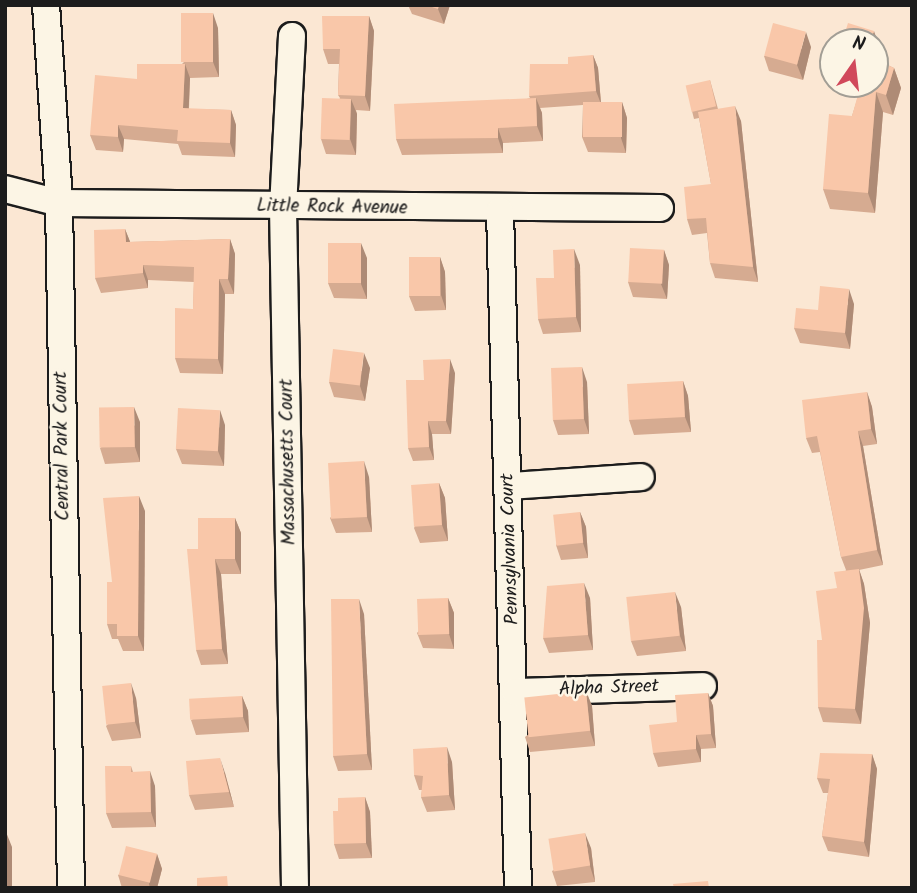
<!DOCTYPE html>
<html>
<head>
<meta charset="utf-8">
<style>
	body { margin:0 }
	#map { position:relative; width:917px; height:893px; overflow:hidden; background:#fbe7d3; font-family:Kalam,sans-serif }
	div>[style] { position:absolute }
	.roads { filter:drop-shadow(2px 0 #1c1c1c) drop-shadow(-2px 0 #1c1c1c) drop-shadow(0 2px #1c1c1c) drop-shadow(0 -2px #1c1c1c) }
	.minor>* { height:26px; margin:-13px; padding:0 13px; transform-origin:13px; border-radius:13px; background:#fcf5e5 }
	.wall>* { inset:0; background:#d6ab91 }
	.shaded-wall>* { inset:0; background:#ae8b76 }
	.building>* { inset:0; background:#f9c7a9; transform-origin:0 0 }
	span { translate:-50% -50%; white-space:nowrap; text-align:center; line-height:1.15; -webkit-text-stroke:5px #fcf5e5; paint-order:stroke }
	.street-label { font-size:19px; color:#1c1c1c }
	.frame { position:absolute; inset:0; border:7px solid #1c1c1c; pointer-events:none }
	.north { position:absolute; left:819px; top:28px; width:70px; height:70px; box-sizing:border-box; background:#fcf5e5; border:2px solid #a29e95; border-radius:50%; rotate:14deg; font-size:19px; font-weight:700; line-height:28px; text-align:center; color:#1c1c1c }
	.north::after { content:''; display:block; margin:auto; width:24px; height:32px; background:#d1495b; clip-path:polygon(50% 0,100% 100%,50% 72%,0 100%) }
</style>
</head>
<body>
<div id="map">
	<div class="roads">
		<div class="minor">
			<i style="left:46px;top:5px;width:198px;rotate:86.2deg"></i>
			<i style="left:59px;top:203px;width:685px;rotate:89deg"></i>
			<i style="left:292px;top:36px;width:171px;rotate:93deg"></i>
			<i style="left:283px;top:207px;width:681px;rotate:88.99deg"></i>
			<i style="left:5px;top:189px;width:56px;rotate:14.5deg"></i>
			<i style="left:59px;top:203px;width:601px;rotate:0.48deg"></i>
			<i style="left:500px;top:211px;width:677px;rotate:88.48deg"></i>
			<i style="left:510px;top:486px;width:131px;rotate:-3.9deg"></i>
			<i style="left:515px;top:692px;width:188px;rotate:-1.8deg"></i>
		</div>
	</div>
	<div class="wall">
		<i style="clip-path:polygon(408px 5px,450px 5px,444px 24px,412px 14px)"></i>
		<i style="clip-path:polygon(369px 16px,374px 31px,370px 111px,356px 110px,357px 114px,356px 155px,326px 154px,321px 139px,340px 98px,338px 95px,339px 64px,328px 64px,323px 49px)"></i>
		<i style="clip-path:polygon(218px 28px,219px 77px,190px 78px,189px 109px,231px 110px,236px 125px,235px 157px,182px 155px,178px 144px,124px 139px,123px 152px,96px 150px,90px 135px,137px 79px,182px 64px)"></i>
		<i style="clip-path:polygon(875px 42px,879px 46px,875px 59px,894px 68px,901px 88px,893px 115px,883px 112px,875px 213px,830px 209px,823px 189px,852px 116px)"></i>
		<i style="clip-path:polygon(811px 47px,803px 80px,769px 71px,764px 56px)"></i>
		<i style="clip-path:polygon(593px 55px,598px 68px,601px 102px,622px 102px,627px 118px,626px 153px,588px 152px,582px 137px,583px 105px,540px 108px,542px 113px,543px 141px,503px 143px,503px 153px,402px 155px,396px 139px,530px 98px,529px 96px,568px 64px)"></i>
		<i style="clip-path:polygon(710px 80px,718px 109px,741px 121px,758px 282px,715px 278px,710px 263px,707px 233px,692px 235px,687px 219px,711px 184px,699px 118px,694px 119px,692px 111px)"></i>
		<i style="clip-path:polygon(125px 229px,130px 242px,230px 239px,235px 254px,234px 294px,225px 294px,223px 374px,180px 373px,175px 358px,193px 309px,194px 282px,148px 280px,148px 288px,101px 293px,95px 278px)"></i>
		<i style="clip-path:polygon(664px 250px,669px 265px,667px 299px,633px 297px,628px 282px)"></i>
		<i style="clip-path:polygon(440px 257px,445px 272px,446px 310px,415px 311px,409px 296px)"></i>
		<i style="clip-path:polygon(367px 258px,367px 299px,334px 298px,328px 283px)"></i>
		<i style="clip-path:polygon(580px 265px,581px 332px,543px 334px,538px 319px,554px 278px)"></i>
		<i style="clip-path:polygon(854px 304px,850px 349px,800px 343px,794px 328px,818px 310px)"></i>
		<i style="clip-path:polygon(370px 368px,365px 401px,334px 397px,329px 382px)"></i>
		<i style="clip-path:polygon(455px 373px,451px 434px,432px 434px,434px 460px,413px 461px,408px 448px,424px 380px)"></i>
		<i style="clip-path:polygon(683px 381px,688px 396px,691px 432px,634px 435px,629px 420px)"></i>
		<i style="clip-path:polygon(587px 382px,589px 434px,558px 435px,553px 420px)"></i>
		<i style="clip-path:polygon(867px 392px,872px 407px,877px 444px,863px 446px,883px 565px,859px 570px,864px 584px,870px 623px,861px 724px,823px 722px,818px 707px,822px 640px,837px 588px,846px 570px,841px 557px,820px 452px,812px 453px,806px 438px)"></i>
		<i style="clip-path:polygon(140px 422px,140px 462px,105px 464px,100px 448px)"></i>
		<i style="clip-path:polygon(225px 425px,224px 466px,182px 464px,176px 449px)"></i>
		<i style="clip-path:polygon(369px 477px,372px 532px,336px 533px,330px 518px)"></i>
		<i style="clip-path:polygon(439px 483px,445px 498px,448px 541px,420px 543px,414px 528px)"></i>
		<i style="clip-path:polygon(145px 511px,144px 651px,123px 651px,118px 639px,112px 639px,107px 624px)"></i>
		<i style="clip-path:polygon(580px 512px,586px 527px,588px 558px,561px 560px,556px 545px)"></i>
		<i style="clip-path:polygon(235px 518px,241px 533px,241px 574px,221px 574px,228px 664px,201px 665px,196px 650px,198px 549px)"></i>
		<i style="clip-path:polygon(448px 598px,454px 613px,454px 649px,423px 648px,417px 633px)"></i>
		<i style="clip-path:polygon(590px 598px,593px 650px,549px 653px,543px 638px)"></i>
		<i style="clip-path:polygon(681px 607px,686px 651px,637px 656px,631px 641px)"></i>
		<i style="clip-path:polygon(364px 614px,372px 770px,338px 771px,333px 756px)"></i>
		<i style="clip-path:polygon(586px 691px,592px 706px,595px 746px,530px 752px,525px 737px)"></i>
		<i style="clip-path:polygon(708px 693px,713px 706px,716px 748px,701px 749px,701px 762px,658px 767px,653px 753px,677px 722px)"></i>
		<i style="clip-path:polygon(242px 696px,248px 711px,249px 732px,196px 735px,191px 720px)"></i>
		<i style="clip-path:polygon(136px 698px,141px 738px,112px 741px,106px 726px)"></i>
		<i style="clip-path:polygon(872px 754px,877px 769px,869px 857px,828px 851px,822px 836px,828px 793px,823px 793px,817px 778px)"></i>
		<i style="clip-path:polygon(452px 762px,455px 810px,427px 812px,421px 797px,422px 790px,419px 790px,414px 775px)"></i>
		<i style="clip-path:polygon(131px 766px,133px 772px,155px 786px,156px 827px,112px 828px,106px 813px)"></i>
		<i style="clip-path:polygon(225px 773px,234px 807px,195px 810px,189px 795px)"></i>
		<i style="clip-path:polygon(365px 797px,370px 812px,372px 858px,339px 859px,334px 844px,338px 811px)"></i>
		<i style="clip-path:polygon(591px 848px,595px 882px,557px 886px,552px 871px)"></i>
		<i style="clip-path:polygon(157px 854px,162px 869px,157px 888px,122px 888px,118px 875px)"></i>
	</div>
	<div class="shaded-wall">
		<i style="clip-path:polygon(439px 5px,450px 5px,444px 24px,438px 9px)"></i>
		<i style="clip-path:polygon(213px 13px,218px 28px,219px 77px,213px 62px)"></i>
		<i style="clip-path:polygon(369px 16px,374px 31px,370px 111px,365px 96px)"></i>
		<i style="clip-path:polygon(874px 31px,879px 46px,875px 59px,875px 42px,870px 42px)"></i>
		<i style="clip-path:polygon(806px 32px,811px 47px,803px 80px,797px 65px)"></i>
		<i style="clip-path:polygon(593px 55px,598px 68px,601px 104px,596px 91px)"></i>
		<i style="clip-path:polygon(185px 64px,190px 78px,188px 123px,183px 108px)"></i>
		<i style="clip-path:polygon(894px 68px,901px 88px,893px 115px,886px 95px)"></i>
		<i style="clip-path:polygon(876px 92px,883px 112px,875px 213px,868px 193px)"></i>
		<i style="clip-path:polygon(536px 98px,542px 113px,543px 141px,537px 126px)"></i>
		<i style="clip-path:polygon(351px 99px,357px 114px,356px 155px,350px 139px)"></i>
		<i style="clip-path:polygon(622px 102px,627px 118px,626px 153px,621px 138px)"></i>
		<i style="clip-path:polygon(735px 106px,741px 121px,758px 282px,753px 267px)"></i>
		<i style="clip-path:polygon(231px 110px,236px 125px,235px 157px,230px 143px)"></i>
		<i style="clip-path:polygon(118px 125px,124px 139px,123px 152px,118px 137px)"></i>
		<i style="clip-path:polygon(498px 128px,503px 143px,503px 153px,498px 138px)"></i>
		<i style="clip-path:polygon(125px 229px,131px 244px,126px 242px)"></i>
		<i style="clip-path:polygon(230px 239px,235px 254px,234px 294px,228px 279px)"></i>
		<i style="clip-path:polygon(361px 243px,367px 258px,367px 299px,361px 284px)"></i>
		<i style="clip-path:polygon(574px 249px,580px 265px,581px 332px,576px 317px)"></i>
		<i style="clip-path:polygon(664px 250px,669px 265px,667px 299px,661px 284px)"></i>
		<i style="clip-path:polygon(440px 257px,445px 272px,446px 310px,441px 295px)"></i>
		<i style="clip-path:polygon(143px 265px,148px 280px,148px 288px,143px 273px)"></i>
		<i style="clip-path:polygon(219px 279px,225px 294px,223px 374px,218px 359px)"></i>
		<i style="clip-path:polygon(849px 289px,854px 304px,850px 349px,845px 333px)"></i>
		<i style="clip-path:polygon(364px 353px,370px 368px,365px 401px,360px 386px)"></i>
		<i style="clip-path:polygon(450px 359px,455px 373px,451px 434px,446px 421px)"></i>
		<i style="clip-path:polygon(582px 367px,587px 382px,589px 434px,584px 419px)"></i>
		<i style="clip-path:polygon(683px 381px,688px 396px,691px 432px,685px 417px)"></i>
		<i style="clip-path:polygon(867px 392px,872px 407px,877px 444px,871px 429px)"></i>
		<i style="clip-path:polygon(134px 407px,140px 422px,140px 462px,135px 447px)"></i>
		<i style="clip-path:polygon(220px 410px,225px 425px,224px 466px,218px 451px)"></i>
		<i style="clip-path:polygon(428px 421px,432px 434px,434px 460px,429px 447px)"></i>
		<i style="clip-path:polygon(858px 431px,863px 446px,883px 565px,877px 550px)"></i>
		<i style="clip-path:polygon(364px 461px,369px 477px,372px 532px,367px 517px)"></i>
		<i style="clip-path:polygon(439px 483px,445px 498px,448px 541px,442px 525px)"></i>
		<i style="clip-path:polygon(139px 496px,145px 511px,144px 651px,138px 636px)"></i>
		<i style="clip-path:polygon(580px 512px,586px 527px,588px 558px,583px 543px)"></i>
		<i style="clip-path:polygon(235px 518px,241px 533px,241px 574px,235px 559px)"></i>
		<i style="clip-path:polygon(215px 559px,221px 574px,228px 664px,222px 649px)"></i>
		<i style="clip-path:polygon(859px 569px,864px 584px,870px 623px,861px 724px,855px 709px)"></i>
		<i style="clip-path:polygon(584px 583px,590px 598px,593px 650px,588px 635px)"></i>
		<i style="clip-path:polygon(675px 592px,681px 607px,686px 651px,680px 636px)"></i>
		<i style="clip-path:polygon(448px 598px,454px 613px,454px 649px,449px 634px)"></i>
		<i style="clip-path:polygon(359px 599px,364px 614px,372px 770px,367px 754px)"></i>
		<i style="clip-path:polygon(131px 683px,136px 698px,141px 738px,135px 722px)"></i>
		<i style="clip-path:polygon(586px 691px,592px 706px,595px 746px,590px 731px)"></i>
		<i style="clip-path:polygon(708px 693px,713px 706px,716px 748px,711px 734px)"></i>
		<i style="clip-path:polygon(242px 696px,248px 711px,249px 732px,243px 717px)"></i>
		<i style="clip-path:polygon(696px 735px,701px 749px,701px 762px,696px 749px)"></i>
		<i style="clip-path:polygon(447px 747px,452px 762px,455px 810px,449px 795px)"></i>
		<i style="clip-path:polygon(872px 754px,877px 769px,869px 857px,864px 842px)"></i>
		<i style="clip-path:polygon(220px 758px,225px 773px,234px 807px,229px 792px)"></i>
		<i style="clip-path:polygon(150px 771px,155px 786px,156px 827px,151px 812px)"></i>
		<i style="clip-path:polygon(365px 797px,370px 812px,372px 858px,366px 843px)"></i>
		<i style="clip-path:polygon(6px 832px,12px 847px,12px 888px,6px 888px)"></i>
		<i style="clip-path:polygon(585px 833px,591px 848px,595px 882px,590px 866px)"></i>
		<i style="clip-path:polygon(157px 854px,162px 869px,157px 888px,150px 888px,149px 884px)"></i>
	</div>
	<div class="building">
		<i style="clip-path:polygon(426px 5px,439px 5px,438px 9px)"></i>
		<i style="left:213px;top:13px;width:49px;height:32px;rotate:90deg"></i>
		<i style="clip-path:polygon(322px 16px,369px 16px,365px 96px,338px 95px,340px 49px,323px 49px)"></i>
		<i style="left:773px;top:23px;width:34px;height:34px;rotate:15deg"></i>
		<i style="clip-path:polygon(848px 23px,874px 31px,870px 42px,842px 42px)"></i>
		<i style="clip-path:polygon(593px 55px,596px 91px,529px 96px,530px 64px,568px 64px,568px 57px)"></i>
		<i style="clip-path:polygon(875px 59px,894px 68px,886px 95px,876px 92px,868px 193px,823px 189px,829px 114px,852px 116px,861px 84px,875px 84px)"></i>
		<i style="clip-path:polygon(137px 64px,185px 64px,183px 108px,231px 110px,230px 143px,177px 141px,178px 130px,118px 125px,118px 137px,90px 135px,95px 75px,137px 79px)"></i>
		<i style="left:710px;top:80px;width:27px;height:25px;rotate:77deg"></i>
		<i style="left:322px;top:98px;width:29px;height:41px;rotate:2deg"></i>
		<i style="clip-path:polygon(536px 98px,537px 126px,498px 128px,498px 138px,396px 139px,394px 104px)"></i>
		<i style="left:583px;top:102px;width:39px;height:35px"></i>
		<i style="clip-path:polygon(735px 106px,753px 267px,710px 263px,706px 218px,687px 219px,684px 187px,711px 184px,698px 112px)"></i>
		<i style="clip-path:polygon(125px 229px,126px 242px,230px 239px,228px 279px,219px 279px,218px 359px,175px 358px,175px 308px,193px 309px,194px 267px,143px 265px,143px 273px,95px 278px,94px 230px)"></i>
		<i style="left:328px;top:243px;width:33px;height:40px"></i>
		<i style="left:630px;top:248px;width:34px;height:34px;rotate:3deg"></i>
		<i style="clip-path:polygon(574px 249px,576px 317px,538px 319px,536px 278px,554px 278px,553px 250px)"></i>
		<i style="left:409px;top:257px;width:31px;height:39px"></i>
		<i style="clip-path:polygon(820px 286px,849px 289px,845px 333px,794px 328px,796px 308px,818px 310px)"></i>
		<i style="left:333px;top:349px;width:31px;height:33px;rotate:7deg"></i>
		<i style="clip-path:polygon(450px 359px,446px 421px,428px 421px,429px 447px,408px 448px,406px 380px,424px 380px,423px 360px)"></i>
		<i style="left:582px;top:367px;width:52px;height:31px;rotate:88deg"></i>
		<i style="left:683px;top:381px;width:36px;height:56px;rotate:87deg"></i>
		<i style="clip-path:polygon(867px 392px,871px 429px,858px 431px,877px 550px,841px 557px,817px 436px,806px 438px,802px 400px)"></i>
		<i style="left:134px;top:407px;width:40px;height:35px;rotate:89deg"></i>
		<i style="left:178px;top:408px;width:42px;height:41px;rotate:3deg"></i>
		<i style="left:364px;top:461px;width:56px;height:36px;rotate:87deg"></i>
		<i style="left:439px;top:483px;width:42px;height:28px;rotate:86deg"></i>
		<i style="clip-path:polygon(139px 496px,138px 636px,117px 636px,117px 624px,107px 624px,107px 582px,112px 582px,103px 498px)"></i>
		<i style="left:580px;top:512px;width:31px;height:27px;rotate:84deg"></i>
		<i style="clip-path:polygon(198px 518px,235px 518px,235px 559px,215px 559px,222px 649px,196px 650px,187px 549px,198px 549px)"></i>
		<i style="clip-path:polygon(859px 569px,864px 608px,855px 709px,818px 707px,817px 640px,822px 640px,816px 591px,837px 588px,834px 572px)"></i>
		<i style="clip-path:polygon(584px 583px,588px 635px,543px 638px,547px 586px)"></i>
		<i style="left:675px;top:592px;width:44px;height:49px;rotate:84deg"></i>
		<i style="left:448px;top:598px;width:36px;height:31px;rotate:88deg"></i>
		<i style="clip-path:polygon(331px 599px,359px 599px,367px 754px,333px 756px)"></i>
		<i style="left:131px;top:683px;width:39px;height:29px;rotate:84deg"></i>
		<i style="left:586px;top:691px;width:40px;height:62px;rotate:84deg"></i>
		<i style="clip-path:polygon(708px 693px,711px 734px,696px 735px,696px 749px,653px 753px,649px 725px,677px 722px,675px 695px)"></i>
		<i style="left:242px;top:696px;width:21px;height:53px;rotate:87deg"></i>
		<i style="clip-path:polygon(447px 747px,449px 795px,421px 797px,423px 776px,414px 775px,413px 749px)"></i>
		<i style="clip-path:polygon(820px 753px,872px 754px,864px 842px,822px 836px,830px 779px,817px 778px)"></i>
		<i style="clip-path:polygon(220px 758px,229px 792px,189px 795px,186px 761px)"></i>
		<i style="clip-path:polygon(105px 766px,131px 766px,131px 772px,150px 771px,151px 812px,106px 813px)"></i>
		<i style="clip-path:polygon(365px 797px,366px 843px,334px 844px,333px 811px,338px 811px,338px 798px)"></i>
		<i style="left:5px;top:832px;width:1px;height:56px"></i>
		<i style="left:585px;top:833px;width:33px;height:37px;rotate:81deg"></i>
		<i style="left:126px;top:846px;width:32px;height:30px;rotate:14deg"></i>
		<i style="clip-path:polygon(227px 876px,228px 888px,197px 888px,197px 878px)"></i>
		<i style="clip-path:polygon(708px 881px,709px 888px,674px 888px,673px 884px)"></i>
	</div>
	<div class="street-label">
		<span style="left:332px;top:208px;rotate:1deg">Little Rock Avenue</span>
		<span style="left:63px;top:446px;rotate:-91deg">Central Park Court</span>
		<span style="left:289px;top:462px;rotate:-91deg">Massachusetts Court</span>
		<span style="left:511px;top:549px;rotate:-92deg">Pennsylvania Court</span>
		<span style="left:609px;top:689px;rotate:-2deg">Alpha Street</span>
	</div>
	<div class="frame"></div>
	<div class="north">N</div>
</div>
</body>
</html>
